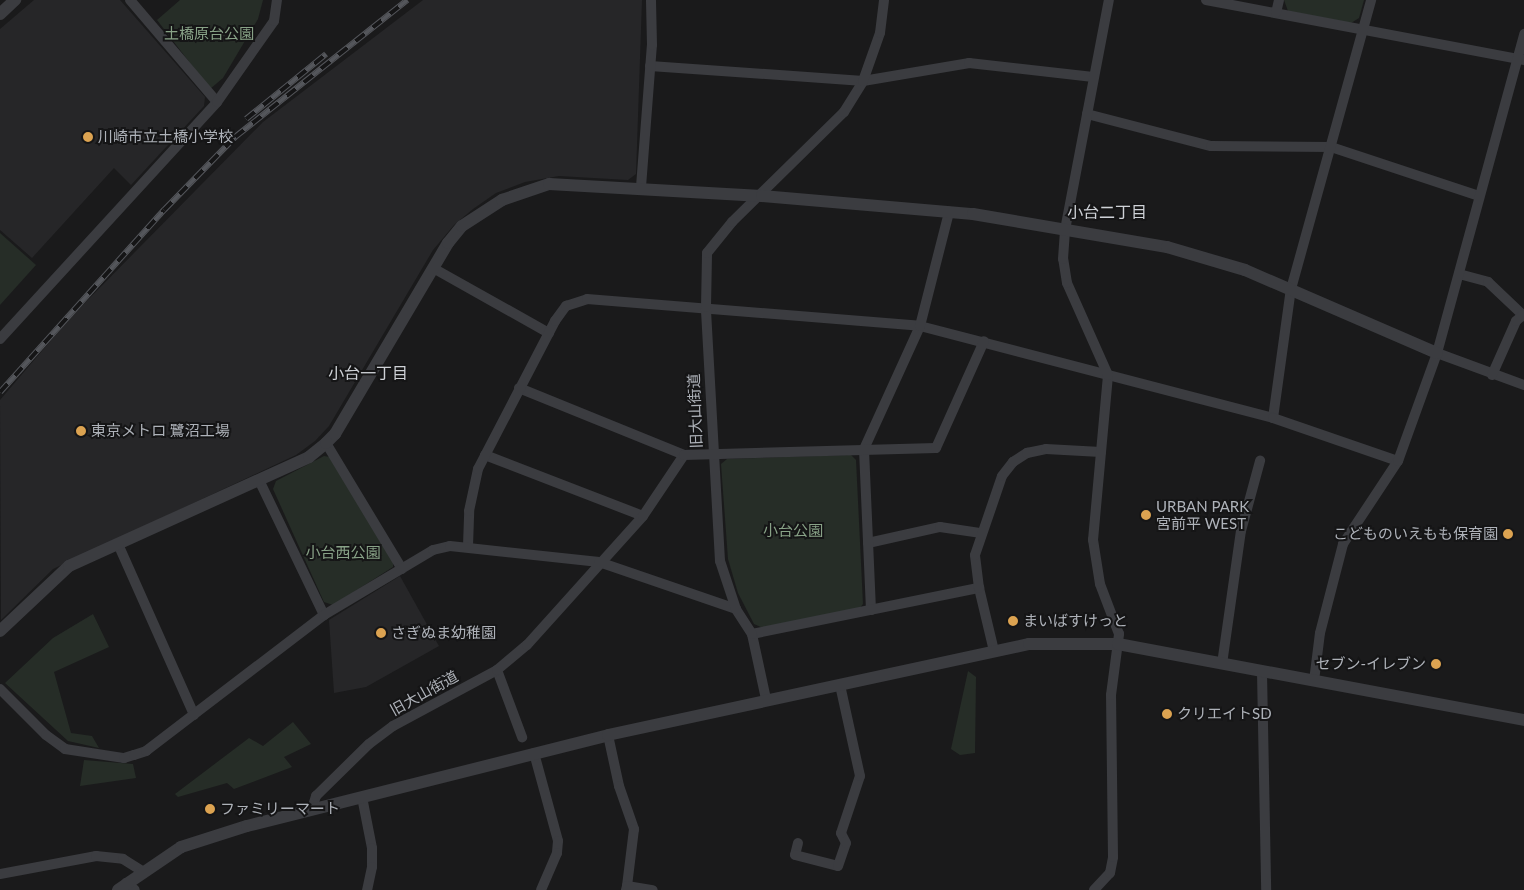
<!DOCTYPE html>
<html>
<head>
<meta charset="utf-8">
<style>
	body { margin:0 }
	#map { position:relative; width:1524px; height:890px; overflow:hidden; background:#1a1a1b; font-family:Lato,"Noto Sans JP",sans-serif }
	div>[style] { position:absolute }
	.built>* { inset:0; background:#262628 }
	.green>* { inset:0; background:#262d27 }
	.minor>* { height:10px; margin:-5px; padding:0 5px; transform-origin:5px; border-radius:5px; background:#3b3c40 }
	.tertiary>* { height:12px; margin:-6px; padding:0 6px; transform-origin:6px; border-radius:6px; background:#3b3c40 }
	.rail>* { height:5.5px; margin-top:-2.75px; transform-origin:0; background:repeating-linear-gradient(90deg,#151516 0 11px,#54565b 0 22px); box-sizing:border-box; border-block:1px solid #54565b }
	.dots>* { width:14px; height:14px; translate:-50% -50%; box-sizing:border-box; border:2px solid #151516; border-radius:50% }
	span { translate:-50% -50%; white-space:nowrap; text-align:center; line-height:1.15; -webkit-text-stroke:4px #151516; paint-order:stroke }
	.park-label { font-size:15px; color:#88a287 }
	.poi-label { font-size:15px; color:#aeb2b9 }
	.left { translate:0 -50%; text-align:left }
	.right { translate:-100% -50%; text-align:right }
	.street-label { font-size:15px; color:#aeb2b9 }
	.neighbourhood-label { font-size:16px; color:#ced1d6 }
</style>
</head>
<body>
<div id="map">
	<div class="built">
		<i style="clip-path:polygon(34px 0,120px 0,205px 97px,204px 106px,131px 185px,114px 168px,32px 258px,0 230px,0 29px)"></i>
		<i style="clip-path:polygon(423px 0,642px 0,636px 174px,628px 180px,559px 176px,525px 182px,496px 193px,473px 209px,454px 225px,433px 250px,329px 426px,315px 441px,296px 455px,53px 569px,1px 620px,0 400px,70px 318px,263px 122px)"></i>
		<i style="clip-path:polygon(400px 576px,439px 646px,366px 687px,334px 693px,329px 620px)"></i>
	</div>
	<div class="green">
		<i style="clip-path:polygon(180px 0,263px 0,258px 19px,223px 78px,210px 89px,157px 20px)"></i>
		<i style="clip-path:polygon(1284px 0,1364px 0,1359px 18px,1351px 23px,1288px 11px)"></i>
		<i style="clip-path:polygon(0 233px,36px 265px,0 305px)"></i>
		<i style="clip-path:polygon(851px 455px,856px 460px,863px 604px,859px 609px,763px 628px,754px 624px,738px 593px,728px 559px,721px 464px,727px 459px)"></i>
		<i style="clip-path:polygon(324px 456px,330px 457px,393px 560px,393px 567px,333px 605px,324px 602px,273px 489px,276px 481px)"></i>
		<i style="clip-path:polygon(93px 614px,109px 647px,54px 672px,71px 733px,92px 736px,99px 748px,68px 741px,5px 683px,53px 638px)"></i>
		<i style="clip-path:polygon(968px 671px,976px 677px,975px 753px,960px 755px,951px 749px)"></i>
		<i style="clip-path:polygon(293px 722px,311px 744px,284px 757px,292px 767px,234px 789px,227px 783px,178px 797px,175px 794px,249px 738px,263px 746px)"></i>
		<i style="clip-path:polygon(84px 760px,133px 764px,136px 778px,80px 786px)"></i>
	</div>
	<div class="minor">
		<i style="left:130px;top:0;width:134px;rotate:49.5deg"></i>
		<i style="left:1206px;top:0;width:324px;rotate:10.7deg"></i>
		<i style="left:1276px;top:13px;width:13px;rotate:-77deg"></i>
		<i style="left:650px;top:66px;width:214px;rotate:4deg"></i>
		<i style="left:863px;top:81px;width:108px;rotate:-9.6deg"></i>
		<i style="left:969px;top:63px;width:125px;rotate:6.4deg"></i>
		<i style="left:1087px;top:114px;width:128px;rotate:14.5deg"></i>
		<i style="left:1211px;top:146px;width:120px;rotate:0.5deg"></i>
		<i style="left:1331px;top:147px;width:156px;rotate:18.3deg"></i>
		<i style="left:641px;top:187px;width:142px;rotate:-85.6deg"></i>
		<i style="left:652px;top:45px;width:45px;rotate:-91.3deg"></i>
		<i style="left:433px;top:268px;width:133px;rotate:29.3deg"></i>
		<i style="left:1459px;top:274px;width:30px;rotate:15deg"></i>
		<i style="left:1488px;top:282px;width:50px;rotate:43.4deg"></i>
		<i style="left:0;top:339px;width:321px;rotate:-47.5deg"></i>
		<i style="left:217px;top:102px;width:99px;rotate:-54.9deg"></i>
		<i style="left:274px;top:21px;width:21px;rotate:-82deg"></i>
		<i style="left:1437px;top:353px;width:93px;rotate:20.2deg"></i>
		<i style="left:1492px;top:375px;width:59px;rotate:-66deg"></i>
		<i style="left:1516px;top:321px;width:9px;rotate:-41deg"></i>
		<i style="left:519px;top:388px;width:178px;rotate:22.1deg"></i>
		<i style="left:1273px;top:418px;width:130px;rotate:-82.1deg"></i>
		<i style="left:1291px;top:289px;width:300px;rotate:-74.5deg"></i>
		<i style="left:326px;top:443px;width:147px;rotate:58.9deg"></i>
		<i style="left:485px;top:455px;width:169px;rotate:21.1deg"></i>
		<i style="left:259px;top:480px;width:150px;rotate:64.3deg"></i>
		<i style="left:868px;top:543px;width:74px;rotate:-12.5deg"></i>
		<i style="left:940px;top:527px;width:40px;rotate:8.5deg"></i>
		<i style="left:118px;top:544px;width:187px;rotate:66deg"></i>
		<i style="left:468px;top:546px;width:35px;rotate:-88deg"></i>
		<i style="left:469px;top:511px;width:43px;rotate:-77.9deg"></i>
		<i style="left:478px;top:469px;width:167px;rotate:-62.5deg"></i>
		<i style="left:555px;top:321px;width:19px;rotate:-54deg"></i>
		<i style="left:566px;top:306px;width:22px;rotate:-18deg"></i>
		<i style="left:587px;top:299px;width:334px;rotate:4.6deg"></i>
		<i style="left:920px;top:326px;width:365px;rotate:14.6deg"></i>
		<i style="left:1273px;top:418px;width:132px;rotate:19deg"></i>
		<i style="left:871px;top:610px;width:161px;rotate:-92.5deg"></i>
		<i style="left:864px;top:449px;width:135px;rotate:-65.5deg"></i>
		<i style="left:920px;top:326px;width:118px;rotate:-75.7deg"></i>
		<i style="left:752px;top:634px;width:232px;rotate:-11.5deg"></i>
		<i style="left:994px;top:651px;width:65px;rotate:-103.4deg"></i>
		<i style="left:979px;top:588px;width:33px;rotate:-97deg"></i>
		<i style="left:975px;top:555px;width:83px;rotate:-71.1deg"></i>
		<i style="left:1002px;top:476px;width:18px;rotate:-52deg"></i>
		<i style="left:1013px;top:462px;width:17px;rotate:-33deg"></i>
		<i style="left:1027px;top:453px;width:19px;rotate:-12deg"></i>
		<i style="left:1046px;top:449px;width:55px;rotate:3.1deg"></i>
		<i style="left:1222px;top:664px;width:134px;rotate:-81.9deg"></i>
		<i style="left:1241px;top:531px;width:73px;rotate:-74.8deg"></i>
		<i style="left:497px;top:670px;width:72px;rotate:69.5deg"></i>
		<i style="left:1262px;top:672px;width:218px;rotate:88.9deg"></i>
		<i style="left:1314px;top:681px;width:48px;rotate:-82.9deg"></i>
		<i style="left:1320px;top:633px;width:92px;rotate:-75.5deg"></i>
		<i style="left:1343px;top:544px;width:100px;rotate:-56.5deg"></i>
		<i style="left:1398px;top:461px;width:115px;rotate:-70.1deg"></i>
		<i style="left:1437px;top:353px;width:331px;rotate:-74.7deg"></i>
		<i style="left:0;top:689px;width:65px;rotate:45deg"></i>
		<i style="left:46px;top:735px;width:24px;rotate:36deg"></i>
		<i style="left:65px;top:749px;width:60px;rotate:8.7deg"></i>
		<i style="left:124px;top:758px;width:10px;rotate:-17deg"></i>
		<i style="left:134px;top:755px;width:13px;rotate:-18deg"></i>
		<i style="left:146px;top:751px;width:224px;rotate:-37.4deg"></i>
		<i style="left:324px;top:615px;width:127px;rotate:-30.8deg"></i>
		<i style="left:433px;top:550px;width:17px;rotate:-13deg"></i>
		<i style="left:450px;top:546px;width:150px;rotate:6.1deg"></i>
		<i style="left:599px;top:562px;width:145px;rotate:18.9deg"></i>
		<i style="left:766px;top:699px;width:66px;rotate:-102.2deg"></i>
		<i style="left:752px;top:634px;width:30px;rotate:-123deg"></i>
		<i style="left:736px;top:609px;width:51px;rotate:-108.4deg"></i>
		<i style="left:720px;top:561px;width:254px;rotate:-93.2deg"></i>
		<i style="left:706px;top:307px;width:54px;rotate:-88.9deg"></i>
		<i style="left:707px;top:253px;width:40px;rotate:-51deg"></i>
		<i style="left:732px;top:222px;width:157px;rotate:-44.5deg"></i>
		<i style="left:844px;top:112px;width:36px;rotate:-58deg"></i>
		<i style="left:863px;top:81px;width:51px;rotate:-70.5deg"></i>
		<i style="left:880px;top:33px;width:33px;rotate:-83deg"></i>
		<i style="left:608px;top:735px;width:52px;rotate:77.8deg"></i>
		<i style="left:619px;top:786px;width:46px;rotate:70.8deg"></i>
		<i style="left:634px;top:829px;width:57px;rotate:97deg"></i>
		<i style="left:534px;top:753px;width:91px;rotate:74.7deg"></i>
		<i style="left:558px;top:841px;width:12px;rotate:95deg"></i>
		<i style="left:557px;top:853px;width:40px;rotate:113.4deg"></i>
		<i style="left:362px;top:797px;width:52px;rotate:78.9deg"></i>
		<i style="left:372px;top:848px;width:19px;rotate:90deg"></i>
		<i style="left:372px;top:867px;width:24px;rotate:102deg"></i>
		<i style="left:312px;top:809px;width:14px;rotate:-73deg"></i>
		<i style="left:316px;top:796px;width:74px;rotate:-44.5deg"></i>
		<i style="left:369px;top:744px;width:30px;rotate:-37deg"></i>
		<i style="left:393px;top:726px;width:118px;rotate:-28.3deg"></i>
		<i style="left:497px;top:670px;width:39px;rotate:-40deg"></i>
		<i style="left:527px;top:645px;width:173px;rotate:-48deg"></i>
		<i style="left:643px;top:516px;width:73px;rotate:-56.1deg"></i>
		<i style="left:684px;top:455px;width:252px;rotate:-1.6deg"></i>
		<i style="left:936px;top:448px;width:117px;rotate:-65.8deg"></i>
		<i style="left:798px;top:843px;width:12px;rotate:104deg"></i>
		<i style="left:795px;top:855px;width:44px;rotate:14.3deg"></i>
		<i style="left:838px;top:866px;width:24px;rotate:-71deg"></i>
		<i style="left:846px;top:843px;width:11px;rotate:-117deg"></i>
		<i style="left:841px;top:833px;width:60px;rotate:-71.6deg"></i>
		<i style="left:860px;top:776px;width:93px;rotate:-102.4deg"></i>
		<i style="left:0;top:874px;width:98px;rotate:-10.6deg"></i>
		<i style="left:96px;top:856px;width:27px;rotate:6deg"></i>
		<i style="left:123px;top:859px;width:22px;rotate:32deg"></i>
		<i style="left:126px;top:883px;width:11px;rotate:38deg"></i>
		<i style="left:626px;top:890px;width:4px;rotate:-76deg"></i>
		<i style="left:627px;top:886px;width:26px;rotate:9deg"></i>
		<i style="left:1094px;top:890px;width:23px;rotate:-47deg"></i>
		<i style="left:1110px;top:873px;width:16px;rotate:-79deg"></i>
		<i style="left:1113px;top:857px;width:162px;rotate:-90.7deg"></i>
		<i style="left:1111px;top:695px;width:62px;rotate:-82.5deg"></i>
		<i style="left:1119px;top:634px;width:53px;rotate:-110.8deg"></i>
		<i style="left:1100px;top:584px;width:45px;rotate:-99deg"></i>
		<i style="left:1093px;top:540px;width:166px;rotate:-84.8deg"></i>
		<i style="left:1108px;top:375px;width:101px;rotate:-114deg"></i>
		<i style="left:1067px;top:283px;width:24px;rotate:-99deg"></i>
		<i style="left:1063px;top:259px;width:29px;rotate:-86deg"></i>
		<i style="left:1065px;top:230px;width:234px;rotate:-79.2deg"></i>
	</div>
	<div class="tertiary">
		<i style="left:0;top:14px;width:21px;rotate:-43deg"></i>
		<i style="left:0;top:631px;width:95px;rotate:-43.3deg"></i>
		<i style="left:69px;top:566px;width:264px;rotate:-24.4deg"></i>
		<i style="left:309px;top:457px;width:22px;rotate:-39deg"></i>
		<i style="left:326px;top:443px;width:13px;rotate:-45deg"></i>
		<i style="left:335px;top:434px;width:222px;rotate:-59.4deg"></i>
		<i style="left:448px;top:243px;width:22px;rotate:-51deg"></i>
		<i style="left:462px;top:226px;width:48px;rotate:-33deg"></i>
		<i style="left:502px;top:200px;width:50px;rotate:-18.8deg"></i>
		<i style="left:549px;top:184px;width:213px;rotate:3.2deg"></i>
		<i style="left:762px;top:196px;width:212px;rotate:4.9deg"></i>
		<i style="left:973px;top:214px;width:197px;rotate:9.7deg"></i>
		<i style="left:1167px;top:247px;width:81px;rotate:16.4deg"></i>
		<i style="left:1245px;top:270px;width:209px;rotate:23.4deg"></i>
		<i style="left:118px;top:890px;width:76px;rotate:-34.3deg"></i>
		<i style="left:181px;top:847px;width:69px;rotate:-17.7deg"></i>
		<i style="left:247px;top:826px;width:372px;rotate:-14.1deg"></i>
		<i style="left:608px;top:735px;width:431px;rotate:-12.2deg"></i>
		<i style="left:1029px;top:644px;width:89px"></i>
		<i style="left:1118px;top:644px;width:413px;rotate:10.6deg"></i>
	</div>
	<div class="rail">
		<i style="left:246px;top:119px;width:103px;rotate:-39.1deg"></i>
		<i style="left:0;top:392px;width:245px;rotate:-48deg"></i>
		<i style="left:164px;top:210px;width:102px;rotate:-45.8deg"></i>
		<i style="left:235px;top:137px;width:220px;rotate:-38.5deg"></i>
	</div>
	<div class="dots">
		<i style="left:88px;top:137px;background:#dca351"></i>
		<i style="left:81px;top:431px;background:#dca351"></i>
		<i style="left:1146px;top:515px;background:#dca351"></i>
		<i style="left:1508px;top:534px;background:#dca351"></i>
		<i style="left:1013px;top:621px;background:#dca351"></i>
		<i style="left:381px;top:633px;background:#dca351"></i>
		<i style="left:1436px;top:664px;background:#dca351"></i>
		<i style="left:1167px;top:714px;background:#dca351"></i>
		<i style="left:210px;top:809px;background:#dca351"></i>
	</div>
	<div class="park-label">
		<span style="left:209px;top:34px">土橋原台公園</span>
		<span style="left:793px;top:531px">小台公園</span>
		<span style="left:343px;top:553px">小台西公園</span>
	</div>
	<div class="poi-label">
		<span class="left" style="left:98px;top:137px">川崎市立土橋小学校</span>
		<span class="left" style="left:91px;top:431px">東京メトロ 鷺沼工場</span>
		<span class="left" style="left:1156px;top:515px">URBAN PARK<br>宮前平 WEST</span>
		<span class="right" style="left:1498px;top:534px">こどものいえもも保育園</span>
		<span class="left" style="left:1023px;top:621px">まいばすけっと</span>
		<span class="left" style="left:391px;top:633px">さぎぬま幼稚園</span>
		<span class="right" style="left:1426px;top:664px">セブン-イレブン</span>
		<span class="left" style="left:1177px;top:714px">クリエイトSD</span>
		<span class="left" style="left:220px;top:809px">ファミリーマート</span>
	</div>
	<div class="street-label">
		<span style="left:695px;top:411px;rotate:-92deg">旧大山街道</span>
		<span style="left:424px;top:693px;rotate:-29deg">旧大山街道</span>
	</div>
	<div class="neighbourhood-label">
		<span style="left:1107px;top:212px">小台二丁目</span>
		<span style="left:368px;top:373px">小台一丁目</span>
	</div>
</div>
</body>
</html>
